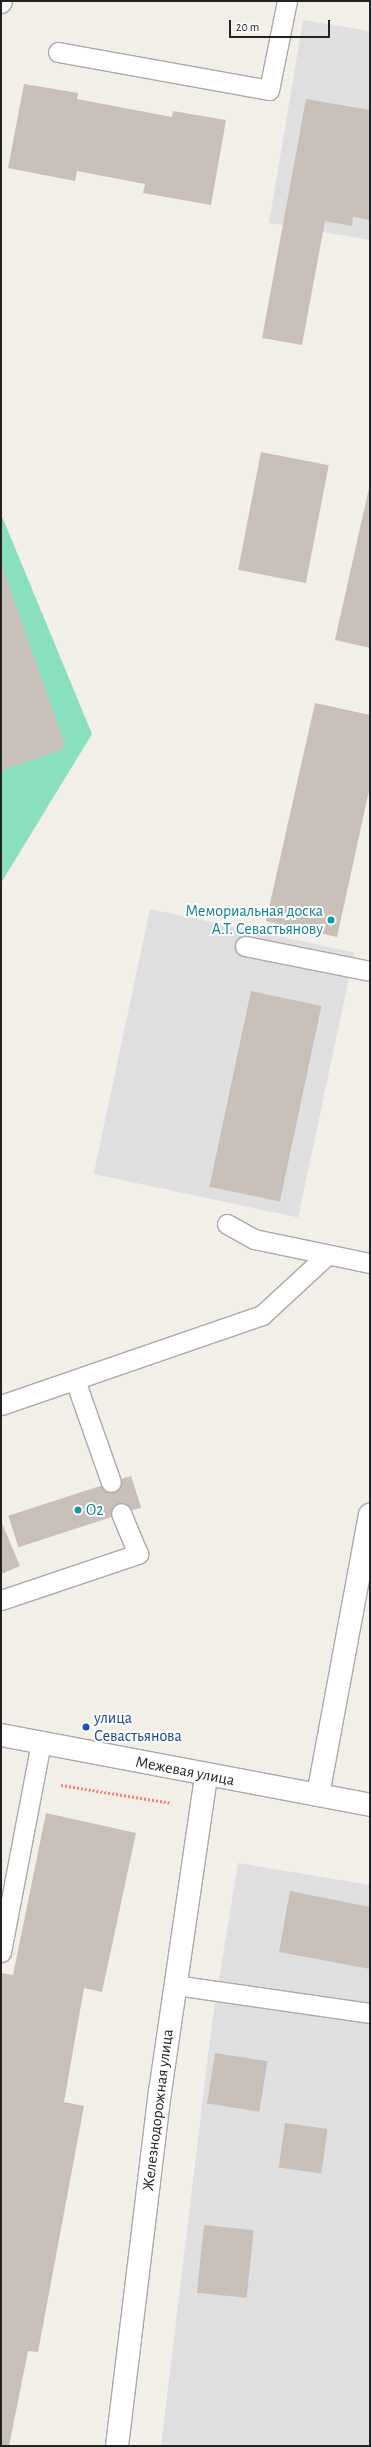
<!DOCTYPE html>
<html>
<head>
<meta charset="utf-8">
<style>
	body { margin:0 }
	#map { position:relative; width:371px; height:2447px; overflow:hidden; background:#f2efe9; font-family:"Alegreya Sans",sans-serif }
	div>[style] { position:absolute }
	.residential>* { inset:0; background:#e0dfdf; transform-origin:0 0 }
	.pitch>* { inset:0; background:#88e0be }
	.building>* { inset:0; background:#c7bfb8; transform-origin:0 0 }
	.path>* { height:2.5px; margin-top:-1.25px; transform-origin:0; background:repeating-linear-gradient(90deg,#fa8072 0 2px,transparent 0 4px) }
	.roads { filter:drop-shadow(1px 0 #a9a9a9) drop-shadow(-1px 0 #a9a9a9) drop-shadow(0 1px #a9a9a9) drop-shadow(0 -1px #a9a9a9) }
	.service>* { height:19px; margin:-9.5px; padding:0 9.5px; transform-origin:9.5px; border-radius:9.5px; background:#fff }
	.minor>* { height:22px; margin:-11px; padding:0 11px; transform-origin:11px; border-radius:11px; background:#fff }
	.tertiary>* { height:22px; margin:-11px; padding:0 11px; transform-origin:11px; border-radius:11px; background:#fff }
	.dots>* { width:11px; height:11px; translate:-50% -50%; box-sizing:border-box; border:2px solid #fff; border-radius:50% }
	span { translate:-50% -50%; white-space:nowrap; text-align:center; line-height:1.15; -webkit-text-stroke:4px #fff; paint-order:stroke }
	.culture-label { font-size:16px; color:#0d838f }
	.right { translate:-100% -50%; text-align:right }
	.left { translate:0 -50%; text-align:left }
	.transit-label { font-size:16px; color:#164399 }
	.street-label { font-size:16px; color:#222 }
	.frame { position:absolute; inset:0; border:2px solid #222; pointer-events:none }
	.scale { position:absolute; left:229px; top:20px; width:101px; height:18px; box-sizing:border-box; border:2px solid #222; border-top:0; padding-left:5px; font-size:12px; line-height:14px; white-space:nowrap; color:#222; -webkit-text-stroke:3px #fff; paint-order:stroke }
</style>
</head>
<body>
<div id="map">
	<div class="residential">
		<i style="clip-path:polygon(303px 20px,370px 31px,370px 240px,269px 223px)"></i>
		<i style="left:150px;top:909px;width:209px;height:271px;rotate:12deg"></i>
		<i style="clip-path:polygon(238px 1863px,370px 1885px,370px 2446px,161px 2446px,212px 2023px)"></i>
	</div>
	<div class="pitch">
		<i style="clip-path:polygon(1px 514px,92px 734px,1px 883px)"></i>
	</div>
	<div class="building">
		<i style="clip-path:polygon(24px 84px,78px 93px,77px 99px,172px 117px,173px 111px,226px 120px,211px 205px,143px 193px,145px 184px,77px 171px,75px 181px,8px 168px)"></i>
		<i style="clip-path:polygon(306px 99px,370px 110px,370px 220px,353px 217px,352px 226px,325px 221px,302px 345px,262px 338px)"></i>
		<i style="left:261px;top:452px;width:69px;height:120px;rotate:11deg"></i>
		<i style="clip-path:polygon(369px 488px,370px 488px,370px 648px,335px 640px)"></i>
		<i style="clip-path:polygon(1px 563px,66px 748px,1px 771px)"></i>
		<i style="clip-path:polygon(315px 703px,370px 715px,370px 786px,337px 937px,266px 921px)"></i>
		<i style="left:251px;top:991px;width:72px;height:200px;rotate:12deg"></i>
		<i style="left:131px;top:1476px;width:33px;height:129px;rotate:72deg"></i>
		<i style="clip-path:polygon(1px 1521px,20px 1566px,1px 1574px)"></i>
		<i style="clip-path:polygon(46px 1813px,136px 1833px,102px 1992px,84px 1988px,64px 2102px,84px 2106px,38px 2352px,28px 2351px,9px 2446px,1px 2446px,1px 1973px,13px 1975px)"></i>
		<i style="clip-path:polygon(290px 1891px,370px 1907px,370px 1969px,279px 1952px)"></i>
		<i style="left:215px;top:2053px;width:53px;height:51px;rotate:9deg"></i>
		<i style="left:285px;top:2123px;width:43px;height:45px;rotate:8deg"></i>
		<i style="left:204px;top:2225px;width:50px;height:68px;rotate:6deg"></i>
	</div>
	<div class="path">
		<i style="left:61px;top:1785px;width:112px;rotate:9.2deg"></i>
	</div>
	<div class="roads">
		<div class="service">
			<i style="left:1px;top:3px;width:2px;rotate:-63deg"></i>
			<i style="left:58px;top:52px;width:214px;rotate:10.2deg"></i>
			<i style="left:269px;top:90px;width:91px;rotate:-78.6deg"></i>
			<i style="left:245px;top:946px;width:127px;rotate:11.3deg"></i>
			<i style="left:227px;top:1224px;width:31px;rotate:29deg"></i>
			<i style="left:254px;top:1239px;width:118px;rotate:11.7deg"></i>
			<i style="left:75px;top:1380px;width:108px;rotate:70.6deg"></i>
			<i style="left:1px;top:1405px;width:276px;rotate:-19deg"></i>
			<i style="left:262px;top:1315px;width:88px;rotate:-42.7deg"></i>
			<i style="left:1px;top:1600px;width:145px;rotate:-18.6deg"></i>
			<i style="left:138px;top:1554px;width:44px;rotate:-112.5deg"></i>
			<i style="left:1px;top:1952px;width:213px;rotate:-79.2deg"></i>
			<i style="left:175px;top:1985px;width:197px;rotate:8.2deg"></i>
		</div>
		<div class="minor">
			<i style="left:318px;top:1795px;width:285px;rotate:-79.5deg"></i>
			<i style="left:117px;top:2446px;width:357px;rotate:-83.1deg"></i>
			<i style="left:160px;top:2092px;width:320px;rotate:-81.7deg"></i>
		</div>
		<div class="tertiary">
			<i style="left:1px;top:1735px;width:376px;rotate:10.7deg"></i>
		</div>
	</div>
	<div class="dots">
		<i style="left:331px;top:920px;background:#0f9aa8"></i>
		<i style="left:78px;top:1510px;background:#0f9aa8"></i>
		<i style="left:86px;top:1727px;background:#1a4fb4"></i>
	</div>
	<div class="culture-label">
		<span class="right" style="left:323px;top:920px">Мемориальная доска<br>А.Т. Севастьянову</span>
		<span class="left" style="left:86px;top:1510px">O2</span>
	</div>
	<div class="transit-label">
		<span class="left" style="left:94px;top:1727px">улица<br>Севастьянова</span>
	</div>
	<div class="street-label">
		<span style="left:185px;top:1771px;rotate:11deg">Межевая улица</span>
		<span style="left:158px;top:2110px;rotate:-83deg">Железнодорожная улица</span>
	</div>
	<div class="frame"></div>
	<div class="scale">20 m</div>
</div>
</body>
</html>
